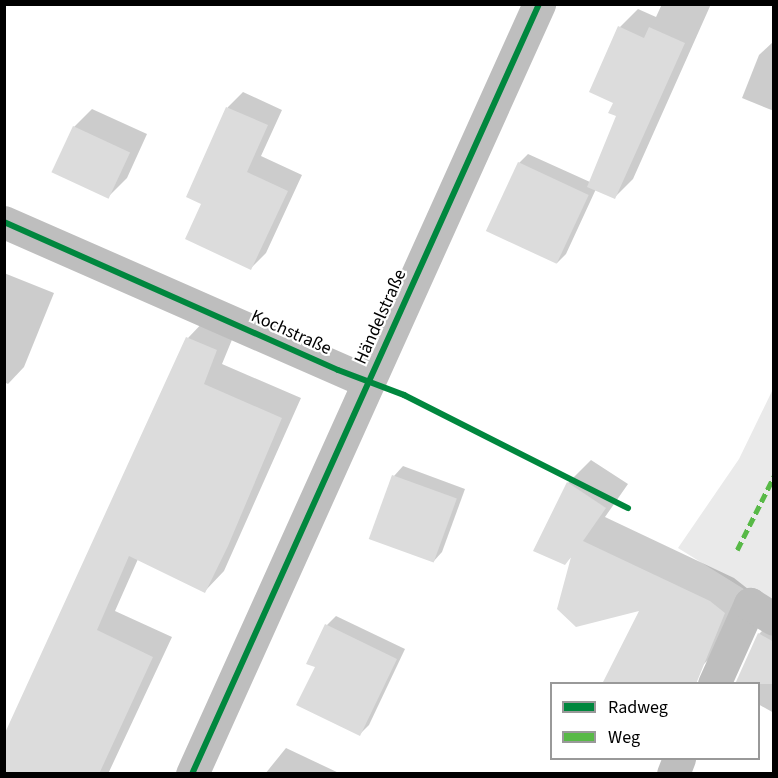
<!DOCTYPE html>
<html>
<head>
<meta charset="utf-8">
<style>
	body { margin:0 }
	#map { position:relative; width:778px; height:778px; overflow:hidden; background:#fff; font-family:"Source Sans 3",sans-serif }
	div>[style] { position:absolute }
	.green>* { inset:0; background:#eaeaea }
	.shadow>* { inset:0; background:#0003 }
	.building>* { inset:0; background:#dcdcdc; transform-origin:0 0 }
	.minor>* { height:33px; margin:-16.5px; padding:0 16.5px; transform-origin:16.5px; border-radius:16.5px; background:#bebebe }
	.quiet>* { height:4.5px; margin-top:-2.25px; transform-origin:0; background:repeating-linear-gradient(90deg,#58b947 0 9px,transparent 0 13.5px) }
	.cycleway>* { height:6px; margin:-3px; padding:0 3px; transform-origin:3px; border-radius:3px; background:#00873e }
	span { translate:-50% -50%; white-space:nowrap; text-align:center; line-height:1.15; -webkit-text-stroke:4.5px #fff; paint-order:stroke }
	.street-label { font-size:18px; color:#000 }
	.frame { position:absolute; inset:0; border:6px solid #000; pointer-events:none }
	.legend { position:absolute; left:550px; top:682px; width:210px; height:78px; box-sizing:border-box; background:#fff; border:2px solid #999; margin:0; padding:8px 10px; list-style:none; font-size:18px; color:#000 }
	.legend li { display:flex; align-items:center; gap:12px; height:30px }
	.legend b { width:30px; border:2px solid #999 }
</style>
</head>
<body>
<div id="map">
	<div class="green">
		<i style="clip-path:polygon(773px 389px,773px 607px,678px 548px,739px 459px)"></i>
	</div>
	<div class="shadow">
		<i style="clip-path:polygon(662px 4px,711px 4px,633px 179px,615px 197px,596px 189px,566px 254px,557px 263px,519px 163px,528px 154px,590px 182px,618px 115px,615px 102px,620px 27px,638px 9px,656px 17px)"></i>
		<i style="clip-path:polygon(774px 41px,774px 111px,742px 98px,759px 55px)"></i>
		<i style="clip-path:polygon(243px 92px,282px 110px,261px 156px,302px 175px,266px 253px,251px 268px,203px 204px,188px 197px,228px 107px)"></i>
		<i style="clip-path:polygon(92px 109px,147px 134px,127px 178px,109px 196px,74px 127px)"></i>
		<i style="clip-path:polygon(4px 273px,54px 293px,24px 367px,8px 384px,4px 382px)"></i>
		<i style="clip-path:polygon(207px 318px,236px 330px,222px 364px,301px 398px,224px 571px,205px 591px,138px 559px,115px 611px,172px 637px,108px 774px,4px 774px,4px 737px,188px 338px)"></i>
		<i style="clip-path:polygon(591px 460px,628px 484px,605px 517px,734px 578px,748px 589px,723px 645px,699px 669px,642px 609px,573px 555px,565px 563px,568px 483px)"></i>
		<i style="clip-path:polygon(403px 466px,465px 489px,442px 552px,433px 562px,394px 476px)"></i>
		<i style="clip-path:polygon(336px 616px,405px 649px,369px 725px,360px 734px,317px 667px,327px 625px)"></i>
		<i style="clip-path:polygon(774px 619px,774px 713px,758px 704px,759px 634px)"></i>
		<i style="clip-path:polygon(286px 748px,341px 774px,265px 774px)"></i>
	</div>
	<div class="building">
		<i style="clip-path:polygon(618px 26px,644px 38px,649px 27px,685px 43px,615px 199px,587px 187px,616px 116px,608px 113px,613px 103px,589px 92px)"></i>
		<i style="clip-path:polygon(226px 107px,268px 125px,247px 172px,288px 191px,251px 270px,185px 239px,201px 204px,186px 197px)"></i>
		<i style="left:73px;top:126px;width:63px;height:51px;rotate:25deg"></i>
		<i style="left:518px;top:162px;width:78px;height:76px;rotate:25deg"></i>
		<i style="clip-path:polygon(186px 337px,217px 350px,204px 384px,282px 418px,228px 546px,205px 593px,129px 556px,97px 630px,153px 657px,99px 774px,4px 774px,4px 735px)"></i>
		<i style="left:392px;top:475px;width:69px;height:68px;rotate:20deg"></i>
		<i style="clip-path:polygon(567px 482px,606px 508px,583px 541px,710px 601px,725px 613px,696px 684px,602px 684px,639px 611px,576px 627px,557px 609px,571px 557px,565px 565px,533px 551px)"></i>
		<i style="clip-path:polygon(325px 624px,397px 659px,360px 736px,296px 705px,315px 667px,306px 664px)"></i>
		<i style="clip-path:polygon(758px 633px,774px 642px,774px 684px,735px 684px)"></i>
	</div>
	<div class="minor">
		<i style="left:4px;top:222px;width:398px;rotate:23.7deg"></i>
		<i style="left:714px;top:684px;width:88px;rotate:-65.8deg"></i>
		<i style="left:750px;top:604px;width:28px;rotate:32deg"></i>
		<i style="left:192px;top:774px;width:845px;rotate:-65.74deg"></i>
		<i style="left:673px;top:774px;width:17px;rotate:-69deg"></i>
	</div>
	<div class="quiet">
		<i style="left:737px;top:550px;width:83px;rotate:-63.4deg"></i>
	</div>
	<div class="cycleway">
		<i style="left:4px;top:222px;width:365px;rotate:23.9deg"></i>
		<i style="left:338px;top:370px;width:71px;rotate:20.7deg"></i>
		<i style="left:404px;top:395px;width:251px;rotate:26.8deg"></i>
		<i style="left:192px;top:774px;width:845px;rotate:-65.74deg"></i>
	</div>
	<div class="street-label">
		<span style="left:381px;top:317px;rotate:-66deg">Händelstraße</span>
		<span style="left:291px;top:333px;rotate:24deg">Kochstraße</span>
	</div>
	<div class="frame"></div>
	<ul class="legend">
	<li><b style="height:8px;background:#00873e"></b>Radweg</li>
	<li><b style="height:8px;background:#58b947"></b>Weg</li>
	</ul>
</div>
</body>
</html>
